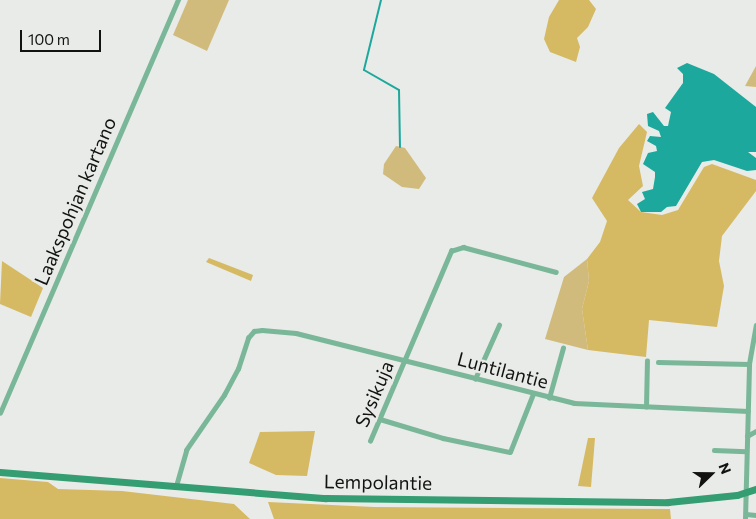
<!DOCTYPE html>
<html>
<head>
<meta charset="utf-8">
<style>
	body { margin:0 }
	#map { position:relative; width:756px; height:519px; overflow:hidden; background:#e8ebe7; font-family:Commissioner,sans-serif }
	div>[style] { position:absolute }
	.green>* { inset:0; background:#d1bb7c }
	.forest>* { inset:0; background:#d6b963 }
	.water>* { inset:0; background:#1da89d }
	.stream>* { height:2px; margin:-1px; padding:0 1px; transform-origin:1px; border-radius:1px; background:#1da89d }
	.street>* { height:4.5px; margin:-2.25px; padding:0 2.25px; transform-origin:2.25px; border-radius:2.25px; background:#7ab799 }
	.secondary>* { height:7px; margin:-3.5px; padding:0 3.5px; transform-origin:3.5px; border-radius:3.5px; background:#349d72 }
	span { translate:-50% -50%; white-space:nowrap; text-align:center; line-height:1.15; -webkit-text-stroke:4.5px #e8ebe7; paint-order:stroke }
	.street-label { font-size:19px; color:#121311 }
	.north { position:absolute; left:686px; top:449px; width:50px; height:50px; -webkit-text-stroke:4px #e8ebe7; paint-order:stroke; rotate:68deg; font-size:14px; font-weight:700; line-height:20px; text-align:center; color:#121311 }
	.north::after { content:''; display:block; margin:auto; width:18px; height:22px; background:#121311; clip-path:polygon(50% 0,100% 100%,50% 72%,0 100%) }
	.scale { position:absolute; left:20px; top:30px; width:81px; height:22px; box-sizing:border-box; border:2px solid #121311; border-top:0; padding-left:6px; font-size:15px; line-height:18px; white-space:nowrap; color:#121311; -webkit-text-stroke:4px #e8ebe7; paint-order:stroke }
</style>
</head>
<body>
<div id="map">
	<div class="green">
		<i style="clip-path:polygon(188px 0,229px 0,207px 51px,173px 35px)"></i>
		<i style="clip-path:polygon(756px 66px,756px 87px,745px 86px)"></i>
		<i style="clip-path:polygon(396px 146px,405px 148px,426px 178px,419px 189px,402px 187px,383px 174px,384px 164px)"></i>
		<i style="clip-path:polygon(587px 259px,589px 281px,582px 309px,588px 350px,545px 339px,564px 277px)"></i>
	</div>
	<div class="forest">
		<i style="clip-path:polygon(559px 0,589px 0,596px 9px,588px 27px,577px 38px,580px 47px,576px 62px,550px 52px,544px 39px,549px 17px)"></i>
		<i style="clip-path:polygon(639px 124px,647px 132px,639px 166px,643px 186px,628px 200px,641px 212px,662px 215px,678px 210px,704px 167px,712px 164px,756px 180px,756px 191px,722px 236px,719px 261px,724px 286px,717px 327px,649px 320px,646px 357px,588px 350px,582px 309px,589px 281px,587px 259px,600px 242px,607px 221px,592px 198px,619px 148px)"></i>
		<i style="clip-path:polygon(209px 258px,253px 275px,251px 281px,206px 262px)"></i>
		<i style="clip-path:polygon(2px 261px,43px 288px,31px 317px,0 304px)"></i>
		<i style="clip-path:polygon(315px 431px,307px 476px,276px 475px,249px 463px,260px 432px)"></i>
		<i style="clip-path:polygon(588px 438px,595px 438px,591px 487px,578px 486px)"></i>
		<i style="clip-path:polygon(0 478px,48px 482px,58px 489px,122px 491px,234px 504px,250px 519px,0 519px)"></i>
		<i style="clip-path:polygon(268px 502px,374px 507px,670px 509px,671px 519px,274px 519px)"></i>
	</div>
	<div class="water">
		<i style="clip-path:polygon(687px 63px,714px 74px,756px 107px,756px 152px,748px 152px,756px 158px,756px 170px,747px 171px,714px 160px,702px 162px,676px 206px,667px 207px,661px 212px,641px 212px,637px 204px,645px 199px,642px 192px,653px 189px,655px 177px,655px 172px,643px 164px,648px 153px,657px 151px,656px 146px,647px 141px,650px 136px,661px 137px,659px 131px,648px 126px,647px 114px,653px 112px,664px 126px,668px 126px,671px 112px,665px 108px,683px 83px,683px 74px,677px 68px)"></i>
	</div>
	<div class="stream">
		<i style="left:381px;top:0;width:72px;rotate:103.7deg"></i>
		<i style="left:364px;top:70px;width:40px;rotate:29.7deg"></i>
		<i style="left:399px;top:90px;width:57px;rotate:89deg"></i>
	</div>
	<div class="street">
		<i style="left:658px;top:362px;width:91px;rotate:1.3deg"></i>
		<i style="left:475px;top:379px;width:59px;rotate:-66deg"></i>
		<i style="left:549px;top:398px;width:52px;rotate:-74.4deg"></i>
		<i style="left:646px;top:407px;width:46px;rotate:-88.8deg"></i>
		<i style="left:0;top:413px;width:450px;rotate:-66.7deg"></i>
		<i style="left:380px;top:419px;width:66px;rotate:16.8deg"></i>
		<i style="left:443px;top:438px;width:68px;rotate:11.8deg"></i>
		<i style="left:510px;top:452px;width:62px;rotate:-68.4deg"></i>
		<i style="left:747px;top:436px;width:10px;rotate:-29deg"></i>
		<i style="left:370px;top:441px;width:207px;rotate:-66.9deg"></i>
		<i style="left:451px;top:251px;width:13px;rotate:-18deg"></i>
		<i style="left:463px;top:247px;width:96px;rotate:15deg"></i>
		<i style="left:714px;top:450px;width:32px;rotate:2deg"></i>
		<i style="left:176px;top:486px;width:37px;rotate:-74deg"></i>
		<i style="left:186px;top:450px;width:67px;rotate:-55.4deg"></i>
		<i style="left:224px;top:395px;width:30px;rotate:-62deg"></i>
		<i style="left:238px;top:369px;width:33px;rotate:-72deg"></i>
		<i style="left:248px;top:338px;width:9px;rotate:-49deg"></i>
		<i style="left:254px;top:331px;width:8px;rotate:-7deg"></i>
		<i style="left:262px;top:330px;width:34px;rotate:5deg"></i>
		<i style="left:296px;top:333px;width:287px;rotate:14.1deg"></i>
		<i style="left:574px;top:403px;width:174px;rotate:2.6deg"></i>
		<i style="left:746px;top:514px;width:10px;rotate:6deg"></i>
		<i style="left:745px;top:519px;width:155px;rotate:-88.5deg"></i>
		<i style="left:749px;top:364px;width:39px;rotate:-80deg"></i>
	</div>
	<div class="secondary">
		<i style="left:0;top:472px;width:327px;rotate:4.6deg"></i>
		<i style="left:326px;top:498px;width:342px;rotate:0.7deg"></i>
		<i style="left:668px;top:502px;width:69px;rotate:-5.8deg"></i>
		<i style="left:737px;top:495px;width:20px;rotate:-18deg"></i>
	</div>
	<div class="street-label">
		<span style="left:75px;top:201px;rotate:-67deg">Laakspohjan kartano</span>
		<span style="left:503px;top:370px;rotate:15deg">Luntilantie</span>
		<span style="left:374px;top:394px;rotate:-67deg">Sysikuja</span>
		<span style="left:378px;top:482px;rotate:1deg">Lempolantie</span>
	</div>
	<div class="north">N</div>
	<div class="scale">100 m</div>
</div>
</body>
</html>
